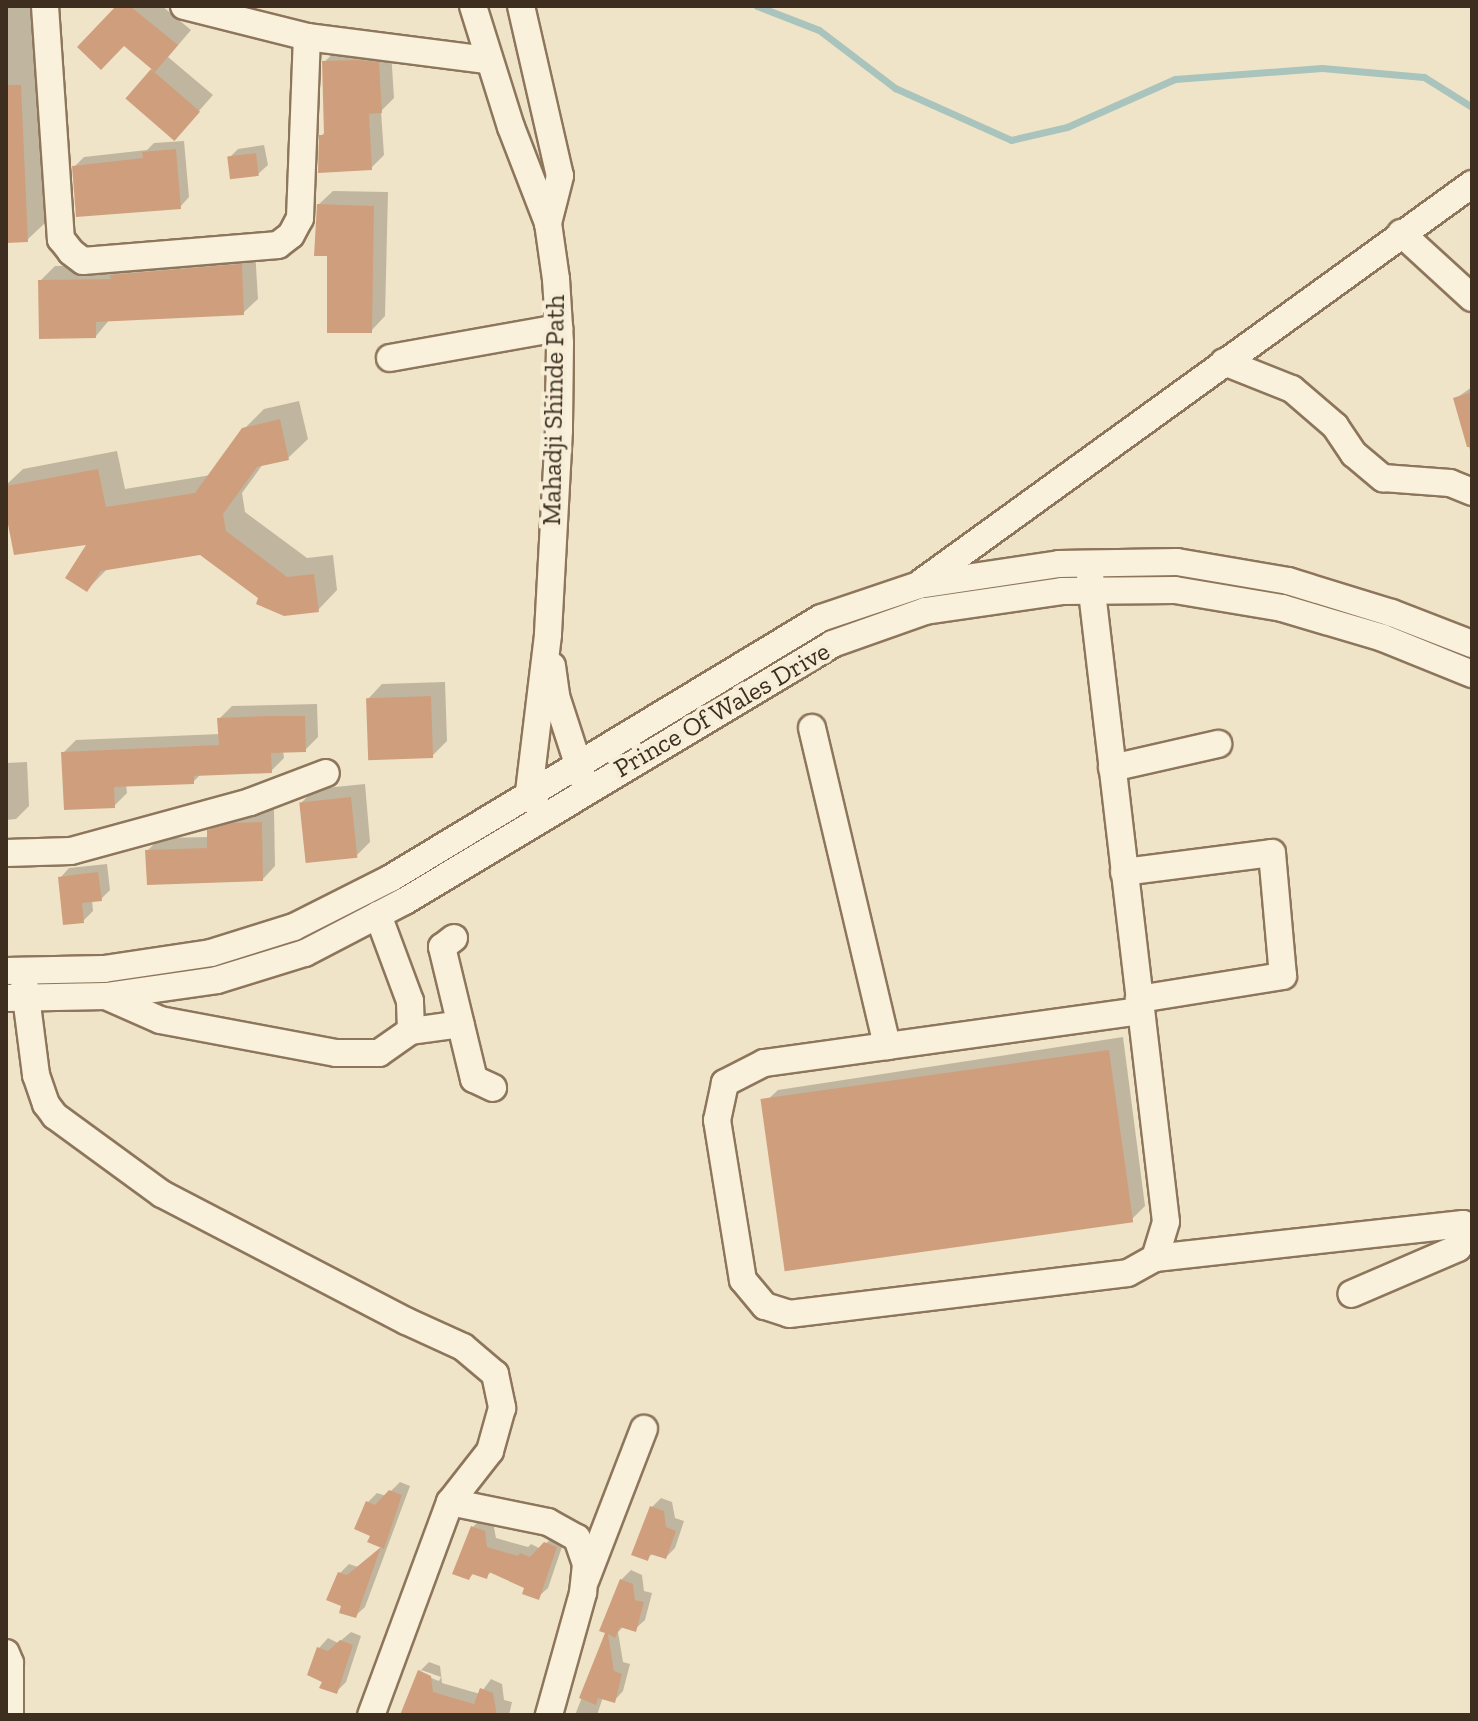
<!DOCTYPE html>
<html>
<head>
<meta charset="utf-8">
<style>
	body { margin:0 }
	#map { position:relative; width:1478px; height:1721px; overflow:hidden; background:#f0e4c8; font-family:"Zilla Slab",serif }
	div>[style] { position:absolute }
	.shadow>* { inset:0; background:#0003 }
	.stream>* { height:7px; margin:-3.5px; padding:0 3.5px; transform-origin:3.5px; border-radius:3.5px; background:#a9c4bc }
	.building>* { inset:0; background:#cf9f7d; transform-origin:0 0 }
	.roads { filter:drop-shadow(2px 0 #8d765c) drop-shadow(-2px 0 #8d765c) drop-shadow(0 2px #8d765c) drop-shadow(0 -2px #8d765c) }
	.minor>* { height:26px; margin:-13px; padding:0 13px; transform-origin:13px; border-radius:13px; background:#faf1dc }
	span { translate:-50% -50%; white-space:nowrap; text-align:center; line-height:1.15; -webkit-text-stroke:8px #f7eed8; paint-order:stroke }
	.street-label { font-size:26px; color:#3d2e20 }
	.frame { position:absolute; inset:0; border:8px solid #3d2e20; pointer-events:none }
</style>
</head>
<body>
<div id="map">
	<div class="shadow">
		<i style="clip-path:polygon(6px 6px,36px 6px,46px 222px,27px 240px,6px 241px)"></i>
		<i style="clip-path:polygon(117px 6px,162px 6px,191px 30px,168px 57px,213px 95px,175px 138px,128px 99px,154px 68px)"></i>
		<i style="clip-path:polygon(337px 50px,391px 51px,394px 98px,381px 111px,384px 155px,371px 168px,321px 136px,326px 131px,324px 62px)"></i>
		<i style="clip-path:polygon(184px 141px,189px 197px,180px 207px,74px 167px,84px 157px,147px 150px,154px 143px)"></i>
		<i style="clip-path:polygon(264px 145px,268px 165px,258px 174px,229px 158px,238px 149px)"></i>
		<i style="clip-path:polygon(333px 191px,388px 192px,385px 316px,371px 331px,329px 254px,318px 205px)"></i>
		<i style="clip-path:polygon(255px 250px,258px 299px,243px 313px,110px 319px,96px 336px,40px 281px,55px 266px,123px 265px)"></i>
		<i style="clip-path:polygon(1472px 387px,1472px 457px,1455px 399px)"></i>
		<i style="clip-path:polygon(299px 401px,308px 439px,288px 458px,263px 464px,242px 493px,245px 512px,307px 558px,333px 555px,337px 590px,318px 610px,261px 598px,200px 553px,108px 568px,87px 590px,90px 543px,6px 503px,6px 485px,23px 469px,117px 451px,125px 489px,211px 475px,244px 429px,264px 409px)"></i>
		<i style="clip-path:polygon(445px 682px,447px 741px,432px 756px,368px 699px,382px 684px)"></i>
		<i style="clip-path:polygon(317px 704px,318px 737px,305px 750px,283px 751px,284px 758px,271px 771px,201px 774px,193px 782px,126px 784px,127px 793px,114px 806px,63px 753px,76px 740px,220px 734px,220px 718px,232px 706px)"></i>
		<i style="clip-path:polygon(27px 762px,29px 806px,16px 819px,6px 820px,6px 763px)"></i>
		<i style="clip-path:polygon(365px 784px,370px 842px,356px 856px,301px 803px,315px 789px)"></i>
		<i style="clip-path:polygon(274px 810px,275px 866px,263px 879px,147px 851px,160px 838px,209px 837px,209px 831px,222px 818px,247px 811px)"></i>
		<i style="clip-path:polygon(107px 864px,110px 890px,101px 899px,92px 900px,93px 911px,83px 921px,60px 878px,69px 868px)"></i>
		<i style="clip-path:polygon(1123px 1037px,1145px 1206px,1131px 1220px,763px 1104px,778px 1090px)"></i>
		<i style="clip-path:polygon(400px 1482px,410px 1486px,365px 1607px,355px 1616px,340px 1573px,349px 1564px,358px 1567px,383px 1546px,372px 1535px,368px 1502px,377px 1493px,386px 1496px)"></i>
		<i style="clip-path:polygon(661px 1498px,672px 1502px,675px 1518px,684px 1521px,675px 1548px,666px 1557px,653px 1553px,648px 1558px,652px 1507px)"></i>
		<i style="clip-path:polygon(482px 1517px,493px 1522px,496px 1538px,528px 1547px,531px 1544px,541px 1549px,555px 1534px,565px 1538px,548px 1588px,538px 1597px,527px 1587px,492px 1571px,487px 1576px,474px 1573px,469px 1578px,455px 1573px,473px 1527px)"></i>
		<i style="clip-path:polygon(631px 1570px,642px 1575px,644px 1591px,652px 1593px,645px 1620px,635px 1629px,624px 1626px,618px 1632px,623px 1662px,630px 1664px,623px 1691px,614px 1701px,603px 1697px,597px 1715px,575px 1715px,608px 1632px,621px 1580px)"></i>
		<i style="clip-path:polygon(351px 1632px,361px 1636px,346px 1682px,336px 1692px,310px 1674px,319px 1648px,328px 1638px,338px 1643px)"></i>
		<i style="clip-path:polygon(evenodd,429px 1662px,440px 1666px,442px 1683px,480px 1694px,491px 1679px,502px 1684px,504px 1700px,512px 1702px,509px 1715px,403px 1715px,419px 1672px,429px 1662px,421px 1670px,441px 1677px,439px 1681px,421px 1674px,421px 1670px)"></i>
	</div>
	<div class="stream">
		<i style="left:757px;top:6px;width:66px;rotate:21.2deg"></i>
		<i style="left:819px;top:30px;width:96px;rotate:37.3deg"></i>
		<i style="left:895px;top:88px;width:127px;rotate:24.1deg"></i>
		<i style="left:1011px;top:140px;width:57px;rotate:-13.1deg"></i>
		<i style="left:1067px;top:127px;width:118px;rotate:-24deg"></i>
		<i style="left:1175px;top:79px;width:147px;rotate:-4.3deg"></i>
		<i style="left:1322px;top:68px;width:102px;rotate:5deg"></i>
		<i style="left:1424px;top:77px;width:57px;rotate:32deg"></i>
	</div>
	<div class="building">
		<i style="clip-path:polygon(116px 6px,130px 6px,178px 45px,155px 72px,124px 46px,101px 70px,77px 47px)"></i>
		<i style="clip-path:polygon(358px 60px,379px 62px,382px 113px,369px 114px,372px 170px,318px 173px,319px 135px,324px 135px,322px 61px)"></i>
		<i style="left:151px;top:69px;width:65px;height:39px;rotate:41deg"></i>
		<i style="clip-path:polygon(6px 85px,21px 85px,28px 242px,6px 243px)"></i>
		<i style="clip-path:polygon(176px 149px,181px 209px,76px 217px,72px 166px,143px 158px,142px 152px)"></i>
		<i style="left:256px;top:153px;width:23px;height:29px;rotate:83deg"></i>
		<i style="clip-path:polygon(317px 204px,374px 206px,372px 333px,327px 333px,327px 256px,314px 256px)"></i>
		<i style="clip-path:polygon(242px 264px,244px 315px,96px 322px,96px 338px,39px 339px,38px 280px,111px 279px,110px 275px)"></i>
		<i style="clip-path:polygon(1472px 392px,1472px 447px,1467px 447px,1453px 398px)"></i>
		<i style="clip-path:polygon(280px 419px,289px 460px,257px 467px,223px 514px,226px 531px,287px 577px,314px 574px,319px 612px,284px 616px,256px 604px,258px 598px,200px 555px,101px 571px,87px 592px,65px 578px,86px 545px,14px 555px,6px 514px,6px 486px,98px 469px,106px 507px,195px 493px,242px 428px)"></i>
		<i style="left:431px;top:696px;width:62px;height:65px;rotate:88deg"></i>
		<i style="clip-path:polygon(270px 716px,305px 716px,306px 752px,271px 753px,272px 773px,194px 776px,194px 784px,114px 787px,115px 808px,64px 810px,61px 752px,219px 745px,217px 718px)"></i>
		<i style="left:351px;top:797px;width:61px;height:52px;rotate:84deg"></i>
		<i style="clip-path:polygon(262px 822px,263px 881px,147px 885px,145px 850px,207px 848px,207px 830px,233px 823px)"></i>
		<i style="clip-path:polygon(98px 872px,102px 901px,82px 903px,84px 923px,63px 925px,58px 877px)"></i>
		<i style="left:1109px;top:1050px;width:174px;height:352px;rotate:82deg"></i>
		<i style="clip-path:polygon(389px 1490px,402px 1495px,384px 1549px,367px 1542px,370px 1536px,354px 1529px,366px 1501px,375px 1505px)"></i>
		<i style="clip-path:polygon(650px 1506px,664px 1511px,666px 1527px,676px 1531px,666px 1559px,650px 1554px,648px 1561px,631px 1555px)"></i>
		<i style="clip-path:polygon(471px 1526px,485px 1531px,487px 1547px,518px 1556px,520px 1553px,530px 1557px,544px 1542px,557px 1547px,539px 1600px,522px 1594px,524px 1588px,489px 1572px,487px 1579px,472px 1574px,469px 1580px,452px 1574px)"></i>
		<i style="clip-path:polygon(381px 1547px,356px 1618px,339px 1613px,341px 1606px,326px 1600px,338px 1572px,347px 1575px)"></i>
		<i style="clip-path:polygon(620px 1579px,633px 1584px,635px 1600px,644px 1602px,636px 1632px,620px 1627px,615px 1638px,608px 1634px,614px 1671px,622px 1674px,615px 1703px,598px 1698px,596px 1705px,579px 1698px,605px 1633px,599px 1631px)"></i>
		<i style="clip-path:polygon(340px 1640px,353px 1645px,337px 1694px,319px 1688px,322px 1682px,307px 1675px,317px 1647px,328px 1651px)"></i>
		<i style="clip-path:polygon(418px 1670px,431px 1676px,433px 1692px,474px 1704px,480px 1688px,493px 1693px,497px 1715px,400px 1715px)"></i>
	</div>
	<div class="roads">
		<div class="minor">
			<i style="left:45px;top:6px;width:234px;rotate:86.1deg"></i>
			<i style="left:61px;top:239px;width:16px;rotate:52deg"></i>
			<i style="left:71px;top:252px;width:15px;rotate:37deg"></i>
			<i style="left:83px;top:261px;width:196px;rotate:-4.7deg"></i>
			<i style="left:278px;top:245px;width:16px;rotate:-38deg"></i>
			<i style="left:291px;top:235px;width:19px;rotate:-62deg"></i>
			<i style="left:300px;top:218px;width:181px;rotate:-87.8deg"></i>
			<i style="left:184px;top:6px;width:127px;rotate:14.1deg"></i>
			<i style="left:307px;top:37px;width:181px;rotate:7.3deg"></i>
			<i style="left:473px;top:6px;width:127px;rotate:72.6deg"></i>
			<i style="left:511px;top:127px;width:103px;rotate:68.9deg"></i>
			<i style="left:548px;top:223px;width:57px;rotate:81.9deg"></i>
			<i style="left:556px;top:279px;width:64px;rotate:86.4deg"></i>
			<i style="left:560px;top:343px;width:87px;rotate:90.7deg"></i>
			<i style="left:559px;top:430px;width:205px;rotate:93.1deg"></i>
			<i style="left:548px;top:635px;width:158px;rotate:96.9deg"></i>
			<i style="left:529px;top:792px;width:12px;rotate:59deg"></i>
			<i style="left:521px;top:6px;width:174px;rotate:77.1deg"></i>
			<i style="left:560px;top:176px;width:49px;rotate:104.3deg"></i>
			<i style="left:1401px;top:233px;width:96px;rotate:42.5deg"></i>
			<i style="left:390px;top:358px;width:172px;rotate:-10.1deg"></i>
			<i style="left:1224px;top:362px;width:73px;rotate:21.7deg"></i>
			<i style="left:1292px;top:389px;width:57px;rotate:40.7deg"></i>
			<i style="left:1335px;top:426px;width:34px;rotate:56deg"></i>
			<i style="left:1354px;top:454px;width:38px;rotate:40deg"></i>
			<i style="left:1383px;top:478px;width:67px;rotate:4.3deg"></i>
			<i style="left:1450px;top:483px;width:24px;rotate:22deg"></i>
			<i style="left:1090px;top:575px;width:651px;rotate:83.3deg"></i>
			<i style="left:1166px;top:1222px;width:38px;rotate:107deg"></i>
			<i style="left:922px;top:582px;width:679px;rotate:-35.89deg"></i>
			<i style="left:552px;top:666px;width:30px;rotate:82deg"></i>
			<i style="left:556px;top:696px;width:87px;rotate:72deg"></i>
			<i style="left:812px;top:728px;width:327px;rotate:76.7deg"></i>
			<i style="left:1112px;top:768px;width:109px;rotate:-12.8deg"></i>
			<i style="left:6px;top:853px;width:65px;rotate:-1.8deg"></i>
			<i style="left:71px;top:851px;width:186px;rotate:-15.3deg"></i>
			<i style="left:250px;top:802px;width:81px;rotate:-20.9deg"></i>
			<i style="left:1124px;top:872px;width:149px;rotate:-7.3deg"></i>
			<i style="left:1272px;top:853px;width:123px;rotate:84.9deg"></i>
			<i style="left:1283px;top:976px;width:146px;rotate:170.9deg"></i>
			<i style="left:454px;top:938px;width:15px;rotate:143deg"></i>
			<i style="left:442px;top:947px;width:136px;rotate:76.4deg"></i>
			<i style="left:474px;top:1079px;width:21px;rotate:25deg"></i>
			<i style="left:6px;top:971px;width:98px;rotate:-1.2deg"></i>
			<i style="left:104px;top:969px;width:108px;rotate:-8.5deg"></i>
			<i style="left:211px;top:953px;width:87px;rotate:-17.4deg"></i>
			<i style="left:294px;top:927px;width:109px;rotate:-26.8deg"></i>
			<i style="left:391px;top:878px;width:502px;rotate:-31.16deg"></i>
			<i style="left:821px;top:618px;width:103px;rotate:-18.6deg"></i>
			<i style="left:919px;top:585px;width:142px;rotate:-8.5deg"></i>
			<i style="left:1059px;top:564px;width:118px;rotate:-1deg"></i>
			<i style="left:1177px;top:562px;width:113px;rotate:9.7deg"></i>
			<i style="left:1288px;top:581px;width:109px;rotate:17.1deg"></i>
			<i style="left:1392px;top:613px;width:86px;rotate:21.2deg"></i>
			<i style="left:24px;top:981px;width:95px;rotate:82.7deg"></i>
			<i style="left:36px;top:1075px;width:31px;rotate:71deg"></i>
			<i style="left:46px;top:1104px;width:15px;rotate:53deg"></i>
			<i style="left:55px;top:1116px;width:132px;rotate:36.1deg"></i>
			<i style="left:162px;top:1194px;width:275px;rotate:27.5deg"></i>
			<i style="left:406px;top:1321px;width:63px;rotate:24.5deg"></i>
			<i style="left:463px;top:1347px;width:42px;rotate:40.2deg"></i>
			<i style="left:495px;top:1374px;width:35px;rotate:78deg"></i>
			<i style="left:502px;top:1408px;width:45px;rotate:105.6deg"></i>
			<i style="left:490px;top:1451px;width:65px;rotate:128.1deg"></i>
			<i style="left:450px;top:1502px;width:227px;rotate:110.3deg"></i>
			<i style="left:106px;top:996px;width:59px;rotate:24deg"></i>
			<i style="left:160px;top:1020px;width:179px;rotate:10.6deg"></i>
			<i style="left:336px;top:1053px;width:43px"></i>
			<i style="left:379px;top:1053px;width:39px;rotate:-35deg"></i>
			<i style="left:411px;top:1031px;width:30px;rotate:-92deg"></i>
			<i style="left:410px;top:1001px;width:92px;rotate:-110.4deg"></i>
			<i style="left:6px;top:998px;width:100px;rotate:-1.1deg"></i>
			<i style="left:106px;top:996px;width:112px;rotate:-8.2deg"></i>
			<i style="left:217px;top:980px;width:92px;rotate:-17.1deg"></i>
			<i style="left:305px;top:953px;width:113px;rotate:-27.5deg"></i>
			<i style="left:405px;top:901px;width:498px;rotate:-31deg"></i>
			<i style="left:832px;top:644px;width:99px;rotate:-19.5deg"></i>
			<i style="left:925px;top:611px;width:138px;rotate:-8.3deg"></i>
			<i style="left:1062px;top:591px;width:113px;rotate:-0.5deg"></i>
			<i style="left:1175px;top:590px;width:109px;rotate:9.5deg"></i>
			<i style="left:1282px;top:608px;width:105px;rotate:16.5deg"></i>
			<i style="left:1383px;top:638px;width:96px;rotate:22deg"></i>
			<i style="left:1140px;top:1011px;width:380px;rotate:172.1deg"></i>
			<i style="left:764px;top:1063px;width:44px;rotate:152.9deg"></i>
			<i style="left:725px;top:1083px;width:38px;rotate:102deg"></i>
			<i style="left:717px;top:1120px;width:162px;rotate:80.8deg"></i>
			<i style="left:743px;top:1280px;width:34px;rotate:50deg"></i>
			<i style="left:765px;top:1306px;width:25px;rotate:18deg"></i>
			<i style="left:789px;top:1314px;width:341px;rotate:-6.9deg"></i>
			<i style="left:1128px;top:1273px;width:31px;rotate:-29deg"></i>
			<i style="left:1155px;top:1258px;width:310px;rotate:-6.3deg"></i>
			<i style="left:1463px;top:1224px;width:11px;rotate:52deg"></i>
			<i style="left:1470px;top:1233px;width:19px;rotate:129deg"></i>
			<i style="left:1458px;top:1248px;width:116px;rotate:156.7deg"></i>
			<i style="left:411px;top:1031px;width:50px;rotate:-8deg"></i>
			<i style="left:450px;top:1502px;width:100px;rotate:11.5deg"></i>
			<i style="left:548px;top:1522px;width:33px;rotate:29deg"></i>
			<i style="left:577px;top:1538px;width:28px;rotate:71deg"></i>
			<i style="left:586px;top:1564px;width:29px;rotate:96deg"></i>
			<i style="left:583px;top:1593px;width:127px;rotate:105.6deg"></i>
			<i style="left:586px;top:1579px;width:161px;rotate:-68.9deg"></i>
			<i style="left:6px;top:1653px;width:11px;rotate:68deg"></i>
			<i style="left:10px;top:1663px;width:52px;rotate:90deg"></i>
		</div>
	</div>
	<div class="street-label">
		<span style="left:554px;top:410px;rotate:-89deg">Mahadji Shinde Path</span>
		<span style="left:722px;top:710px;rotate:-30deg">Prince Of Wales Drive</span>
	</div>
	<div class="frame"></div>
</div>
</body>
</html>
